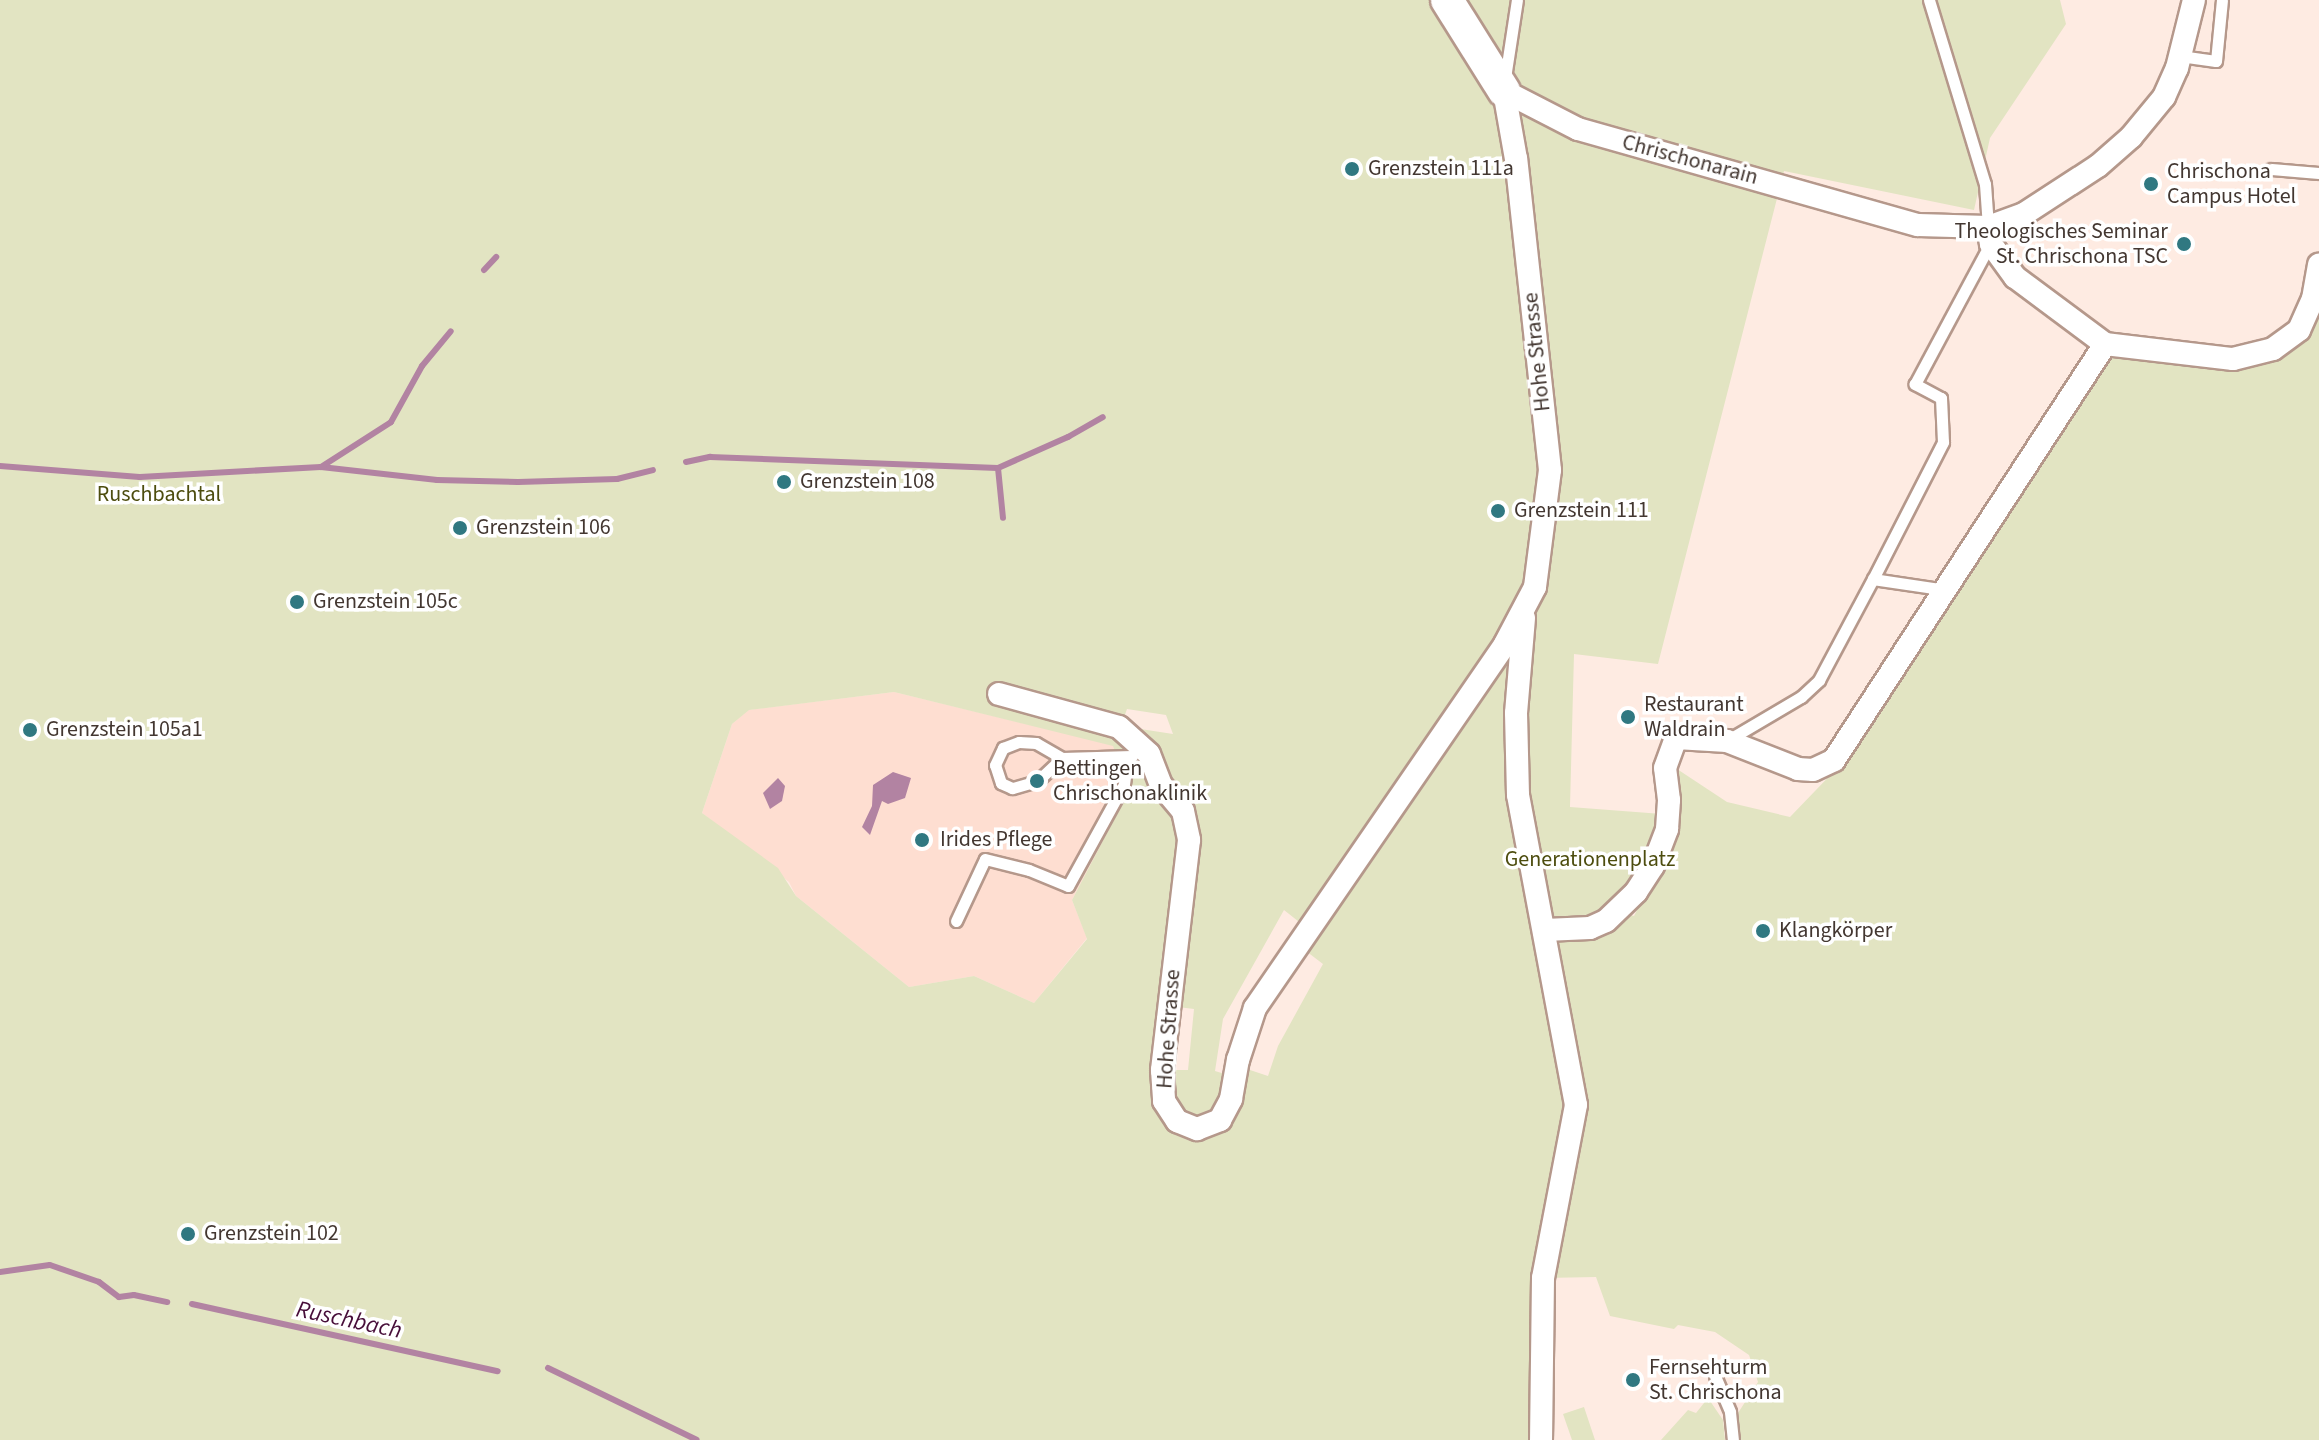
<!DOCTYPE html>
<html>
<head>
<meta charset="utf-8">
<style>
	body { margin:0 }
	#map { position:relative; width:2319px; height:1440px; overflow:hidden; background:#feebe2; font-family:"Source Sans 3",sans-serif }
	div>[style] { position:absolute }
	.built>* { inset:0; background:#feded1 }
	.green>* { inset:0; background:#e2e4c2 }
	.water>* { inset:0; background:#b283a2 }
	.stream>* { height:6px; margin:-3px; padding:0 3px; transform-origin:3px; border-radius:3px; background:#b283a2 }
	.roads { filter:drop-shadow(2px 0 #b5988b) drop-shadow(-2px 0 #b5988b) drop-shadow(0 2px #b5988b) drop-shadow(0 -2px #b5988b) }
	.lane>* { height:11px; margin:-5.5px; padding:0 5.5px; transform-origin:5.5px; border-radius:5.5px; background:#fff }
	.street>* { height:22px; margin:-11px; padding:0 11px; transform-origin:11px; border-radius:11px; background:#fff }
	.secondary>* { height:32px; margin:-16px; padding:0 16px; transform-origin:16px; border-radius:16px; background:#fff }
	.dots>* { width:22px; height:22px; translate:-50% -50%; box-sizing:border-box; border:4px solid #fff; border-radius:50% }
	span { translate:-50% -50%; white-space:nowrap; text-align:center; line-height:1.15; -webkit-text-stroke:7px #fff; paint-order:stroke }
	.street-label { font-size:22px; color:#433731 }
	.poi-label { font-size:22px; color:#433731 }
	.left { translate:0 -50%; text-align:left }
	.right { translate:-100% -50%; text-align:right }
	.park-label { font-size:22px; color:#4d4d0f }
	.water-label { font-size:24px; color:#470e39; font-style:italic }
</style>
</head>
<body>
<div id="map">
	<div class="built">
		<i style="clip-path:polygon(894px 692px,1113px 745px,1130px 789px,1072px 900px,1087px 938px,1034px 1003px,974px 976px,909px 987px,796px 896px,789px 882px,702px 813px,732px 724px,748px 710px)"></i>
	</div>
	<div class="green">
		<i style="clip-path:polygon(evenodd,0 0,2060px 0,2066px 24px,1990px 138px,1974px 210px,1784px 171px,1658px 664px,1574px 654px,1570px 807px,1662px 814px,1653px 847px,1611px 909px,1634px 916px,1668px 850px,1678px 813px,1677px 769px,1727px 802px,1790px 817px,1841px 764px,2109px 357px,2233px 369px,2280px 358px,2306px 339px,2319px 310px,2319px 1440px,1740px 1440px,1738px 1413px,1758px 1382px,1749px 1355px,1715px 1332px,1678px 1325px,1674px 1329px,1610px 1316px,1596px 1277px,1544px 1278px,1541px 1440px,0 1440px,0 0,894px 692px,1113px 746px,1130px 789px,1072px 900px,1087px 939px,1034px 1003px,974px 976px,909px 987px,796px 896px,778px 868px,702px 813px,732px 724px,749px 710px,894px 692px,0 0,1127px 709px,1166px 715px,1173px 734px,1121px 726px,1127px 709px,0 0,1284px 910px,1308px 929px,1298px 945px,1323px 964px,1278px 1046px,1268px 1076px,1241px 1067px,1238px 1078px,1215px 1071px,1223px 1019px,1284px 910px,0 0,1178px 1007px,1194px 1009px,1188px 1070px,1171px 1070px,1178px 1007px)"></i>
		<i style="clip-path:polygon(1708px 1398px,1723px 1420px,1725px 1440px,1661px 1440px,1688px 1410px,1696px 1413px)"></i>
		<i style="clip-path:polygon(1584px 1407px,1595px 1440px,1572px 1440px,1563px 1414px)"></i>
	</div>
	<div class="water">
		<i style="clip-path:polygon(893px 772px,911px 778px,905px 798px,888px 804px,882px 801px,870px 835px,862px 827px,872px 806px,873px 785px)"></i>
		<i style="clip-path:polygon(778px 778px,785px 786px,782px 801px,770px 809px,763px 793px)"></i>
	</div>
	<div class="stream">
		<i style="left:484px;top:270px;width:18px;rotate:-47deg"></i>
		<i style="left:686px;top:462px;width:25px;rotate:-12deg"></i>
		<i style="left:710px;top:457px;width:288px;rotate:2.2deg"></i>
		<i style="left:998px;top:468px;width:77px;rotate:-23.9deg"></i>
		<i style="left:1068px;top:437px;width:40px;rotate:-29.7deg"></i>
		<i style="left:0;top:466px;width:140px;rotate:4.5deg"></i>
		<i style="left:140px;top:477px;width:181px;rotate:-3.2deg"></i>
		<i style="left:321px;top:467px;width:117px;rotate:6.4deg"></i>
		<i style="left:437px;top:480px;width:81px;rotate:1.4deg"></i>
		<i style="left:518px;top:482px;width:99px;rotate:-1.7deg"></i>
		<i style="left:617px;top:479px;width:37px;rotate:-14deg"></i>
		<i style="left:321px;top:467px;width:83px;rotate:-32.7deg"></i>
		<i style="left:391px;top:422px;width:64px;rotate:-61deg"></i>
		<i style="left:422px;top:366px;width:45px;rotate:-50.4deg"></i>
		<i style="left:998px;top:468px;width:50px;rotate:84.3deg"></i>
		<i style="left:0;top:1272px;width:50px;rotate:-8deg"></i>
		<i style="left:50px;top:1265px;width:52px;rotate:19.1deg"></i>
		<i style="left:99px;top:1282px;width:25px;rotate:37deg"></i>
		<i style="left:119px;top:1297px;width:15px;rotate:-8deg"></i>
		<i style="left:134px;top:1295px;width:34px;rotate:12deg"></i>
		<i style="left:192px;top:1304px;width:313px;rotate:12.4deg"></i>
		<i style="left:548px;top:1368px;width:165px;rotate:25.8deg"></i>
	</div>
	<div class="roads">
		<div class="lane">
			<i style="left:1929px;top:0;width:192px;rotate:73.1deg"></i>
			<i style="left:1985px;top:184px;width:43px;rotate:86deg"></i>
			<i style="left:2180px;top:56px;width:36px;rotate:8deg"></i>
			<i style="left:2216px;top:61px;width:61px;rotate:-84.4deg"></i>
			<i style="left:1505px;top:78px;width:79px;rotate:-81.3deg"></i>
			<i style="left:2271px;top:169px;width:48px;rotate:4.8deg"></i>
			<i style="left:1873px;top:579px;width:75px;rotate:8.5deg"></i>
			<i style="left:1728px;top:740px;width:85px;rotate:-30.5deg"></i>
			<i style="left:1801px;top:697px;width:25px;rotate:-43deg"></i>
			<i style="left:1819px;top:680px;width:115px;rotate:-61.9deg"></i>
			<i style="left:1873px;top:579px;width:154px;rotate:-62.9deg"></i>
			<i style="left:1943px;top:442px;width:44px;rotate:-92.6deg"></i>
			<i style="left:1941px;top:398px;width:30px;rotate:-152deg"></i>
			<i style="left:1915px;top:384px;width:159px;rotate:-61.8deg"></i>
			<i style="left:1062px;top:758px;width:34px;rotate:137deg"></i>
			<i style="left:1037px;top:781px;width:26px;rotate:164deg"></i>
			<i style="left:1012px;top:788px;width:12px;rotate:-156deg"></i>
			<i style="left:1001px;top:783px;width:19px;rotate:-108deg"></i>
			<i style="left:995px;top:765px;width:19px;rotate:-65deg"></i>
			<i style="left:1003px;top:748px;width:17px;rotate:-21deg"></i>
			<i style="left:1019px;top:742px;width:17px;rotate:3deg"></i>
			<i style="left:1036px;top:743px;width:30px;rotate:30deg"></i>
			<i style="left:1062px;top:758px;width:70px;rotate:-1.6deg"></i>
			<i style="left:956px;top:921px;width:68px;rotate:-64.9deg"></i>
			<i style="left:985px;top:859px;width:45px;rotate:14deg"></i>
			<i style="left:1029px;top:870px;width:42px;rotate:22.3deg"></i>
			<i style="left:1068px;top:886px;width:116px;rotate:-61.2deg"></i>
			<i style="left:1124px;top:784px;width:27px;rotate:-82deg"></i>
			<i style="left:1715px;top:1376px;width:39px;rotate:67deg"></i>
			<i style="left:1730px;top:1412px;width:28px;rotate:84deg"></i>
		</div>
		<div class="street">
			<i style="left:1504px;top:91px;width:83px;rotate:27.2deg"></i>
			<i style="left:1578px;top:129px;width:353px;rotate:15.8deg"></i>
			<i style="left:1918px;top:225px;width:70px;rotate:1.6deg"></i>
			<i style="left:1988px;top:227px;width:38px;rotate:-20deg"></i>
			<i style="left:2024px;top:214px;width:88px;rotate:-33deg"></i>
			<i style="left:2098px;top:166px;width:44px;rotate:-41.3deg"></i>
			<i style="left:2131px;top:137px;width:52px;rotate:-50.5deg"></i>
			<i style="left:2164px;top:97px;width:32px;rotate:-66deg"></i>
			<i style="left:2177px;top:68px;width:70px;rotate:-76deg"></i>
			<i style="left:1988px;top:227px;width:17px;rotate:80deg"></i>
			<i style="left:1991px;top:244px;width:41px;rotate:54deg"></i>
			<i style="left:2015px;top:277px;width:112px;rotate:36.7deg"></i>
			<i style="left:1524px;top:618px;width:95px;rotate:94.8deg"></i>
			<i style="left:1516px;top:713px;width:82px;rotate:88.6deg"></i>
			<i style="left:1518px;top:795px;width:315px;rotate:79.4deg"></i>
			<i style="left:1576px;top:1105px;width:176px;rotate:100.8deg"></i>
			<i style="left:1543px;top:1278px;width:162px;rotate:90.7deg"></i>
			<i style="left:999px;top:694px;width:124px;rotate:15.4deg"></i>
			<i style="left:1119px;top:727px;width:40px;rotate:42deg"></i>
			<i style="left:1149px;top:754px;width:33px;rotate:69deg"></i>
			<i style="left:1161px;top:785px;width:34px;rotate:50deg"></i>
			<i style="left:1183px;top:811px;width:30px;rotate:78deg"></i>
			<i style="left:1189px;top:840px;width:232px;rotate:96.7deg"></i>
			<i style="left:1162px;top:1070px;width:31px;rotate:86deg"></i>
			<i style="left:1164px;top:1101px;width:24px;rotate:57deg"></i>
			<i style="left:1177px;top:1121px;width:22px;rotate:22deg"></i>
			<i style="left:1197px;top:1129px;width:25px;rotate:-21deg"></i>
			<i style="left:1220px;top:1120px;width:24px;rotate:-62deg"></i>
			<i style="left:1231px;top:1099px;width:40px;rotate:-80deg"></i>
			<i style="left:1238px;top:1060px;width:55px;rotate:-71.9deg"></i>
			<i style="left:1255px;top:1008px;width:442px;rotate:-55.5deg"></i>
			<i style="left:1505px;top:644px;width:64px;rotate:-62.2deg"></i>
			<i style="left:1535px;top:587px;width:118px;rotate:-82.7deg"></i>
			<i style="left:1550px;top:470px;width:313px;rotate:-96.2deg"></i>
			<i style="left:1516px;top:159px;width:69px;rotate:-100deg"></i>
			<i style="left:1545px;top:930px;width:45px;rotate:-2.5deg"></i>
			<i style="left:1590px;top:928px;width:17px;rotate:-24deg"></i>
			<i style="left:1606px;top:921px;width:42px;rotate:-44deg"></i>
			<i style="left:1636px;top:892px;width:31px;rotate:-57deg"></i>
			<i style="left:1653px;top:866px;width:40px;rotate:-69deg"></i>
			<i style="left:1667px;top:829px;width:29px;rotate:-86deg"></i>
			<i style="left:1669px;top:800px;width:32px;rotate:-97deg"></i>
			<i style="left:1665px;top:768px;width:32px;rotate:-70deg"></i>
			<i style="left:1676px;top:738px;width:51px;rotate:3.4deg"></i>
			<i style="left:1727px;top:741px;width:76px;rotate:21.5deg"></i>
			<i style="left:1798px;top:769px;width:15px;rotate:4deg"></i>
			<i style="left:1813px;top:770px;width:23px;rotate:-25deg"></i>
			<i style="left:1834px;top:760px;width:496px;rotate:-56.9deg"></i>
			<i style="left:2105px;top:344px;width:129px;rotate:6.7deg"></i>
			<i style="left:2233px;top:359px;width:41px;rotate:-14deg"></i>
			<i style="left:2273px;top:349px;width:32px;rotate:-36deg"></i>
			<i style="left:2299px;top:330px;width:34px;rotate:-66deg"></i>
			<i style="left:2313px;top:299px;width:35px;rotate:-80deg"></i>
		</div>
		<div class="secondary">
			<i style="left:1447px;top:0;width:107px;rotate:57.9deg"></i>
		</div>
	</div>
	<div class="dots">
		<i style="left:1352px;top:169px;background:#307881"></i>
		<i style="left:2151px;top:184px;background:#307881"></i>
		<i style="left:2184px;top:244px;background:#307881"></i>
		<i style="left:784px;top:482px;background:#307881"></i>
		<i style="left:1498px;top:511px;background:#307881"></i>
		<i style="left:460px;top:528px;background:#307881"></i>
		<i style="left:297px;top:602px;background:#307881"></i>
		<i style="left:1628px;top:717px;background:#307881"></i>
		<i style="left:30px;top:730px;background:#307881"></i>
		<i style="left:1037px;top:781px;background:#307881"></i>
		<i style="left:922px;top:840px;background:#307881"></i>
		<i style="left:1763px;top:931px;background:#307881"></i>
		<i style="left:188px;top:1234px;background:#307881"></i>
		<i style="left:1633px;top:1380px;background:#307881"></i>
	</div>
	<div class="street-label">
		<span style="left:1690px;top:160px;rotate:15deg">Chrischonarain</span>
		<span style="left:1537px;top:352px;rotate:-96deg">Hohe Strasse</span>
		<span style="left:1169px;top:1029px;rotate:-86deg">Hohe Strasse</span>
	</div>
	<div class="poi-label">
		<span class="left" style="left:1368px;top:169px">Grenzstein 111a</span>
		<span class="left" style="left:2167px;top:184px">Chrischona<br>Campus Hotel</span>
		<span class="right" style="left:2168px;top:244px">Theologisches Seminar<br>St. Chrischona TSC</span>
		<span class="left" style="left:800px;top:482px">Grenzstein 108</span>
		<span class="left" style="left:1514px;top:511px">Grenzstein 111</span>
		<span class="left" style="left:476px;top:528px">Grenzstein 106</span>
		<span class="left" style="left:313px;top:602px">Grenzstein 105c</span>
		<span class="left" style="left:1644px;top:717px">Restaurant<br>Waldrain</span>
		<span class="left" style="left:46px;top:730px">Grenzstein 105a1</span>
		<span class="left" style="left:1053px;top:781px">Bettingen<br>Chrischonaklinik</span>
		<span class="left" style="left:940px;top:840px">Irides Pflege</span>
		<span class="left" style="left:1779px;top:931px">Klangkörper</span>
		<span class="left" style="left:204px;top:1234px">Grenzstein 102</span>
		<span class="left" style="left:1649px;top:1380px">Fernsehturm<br>St. Chrischona</span>
	</div>
	<div class="park-label">
		<span style="left:159px;top:495px">Ruschbachtal</span>
		<span style="left:1590px;top:860px">Generationenplatz</span>
	</div>
	<div class="water-label">
		<span style="left:349px;top:1320px;rotate:12deg">Ruschbach</span>
	</div>
</div>
</body>
</html>
